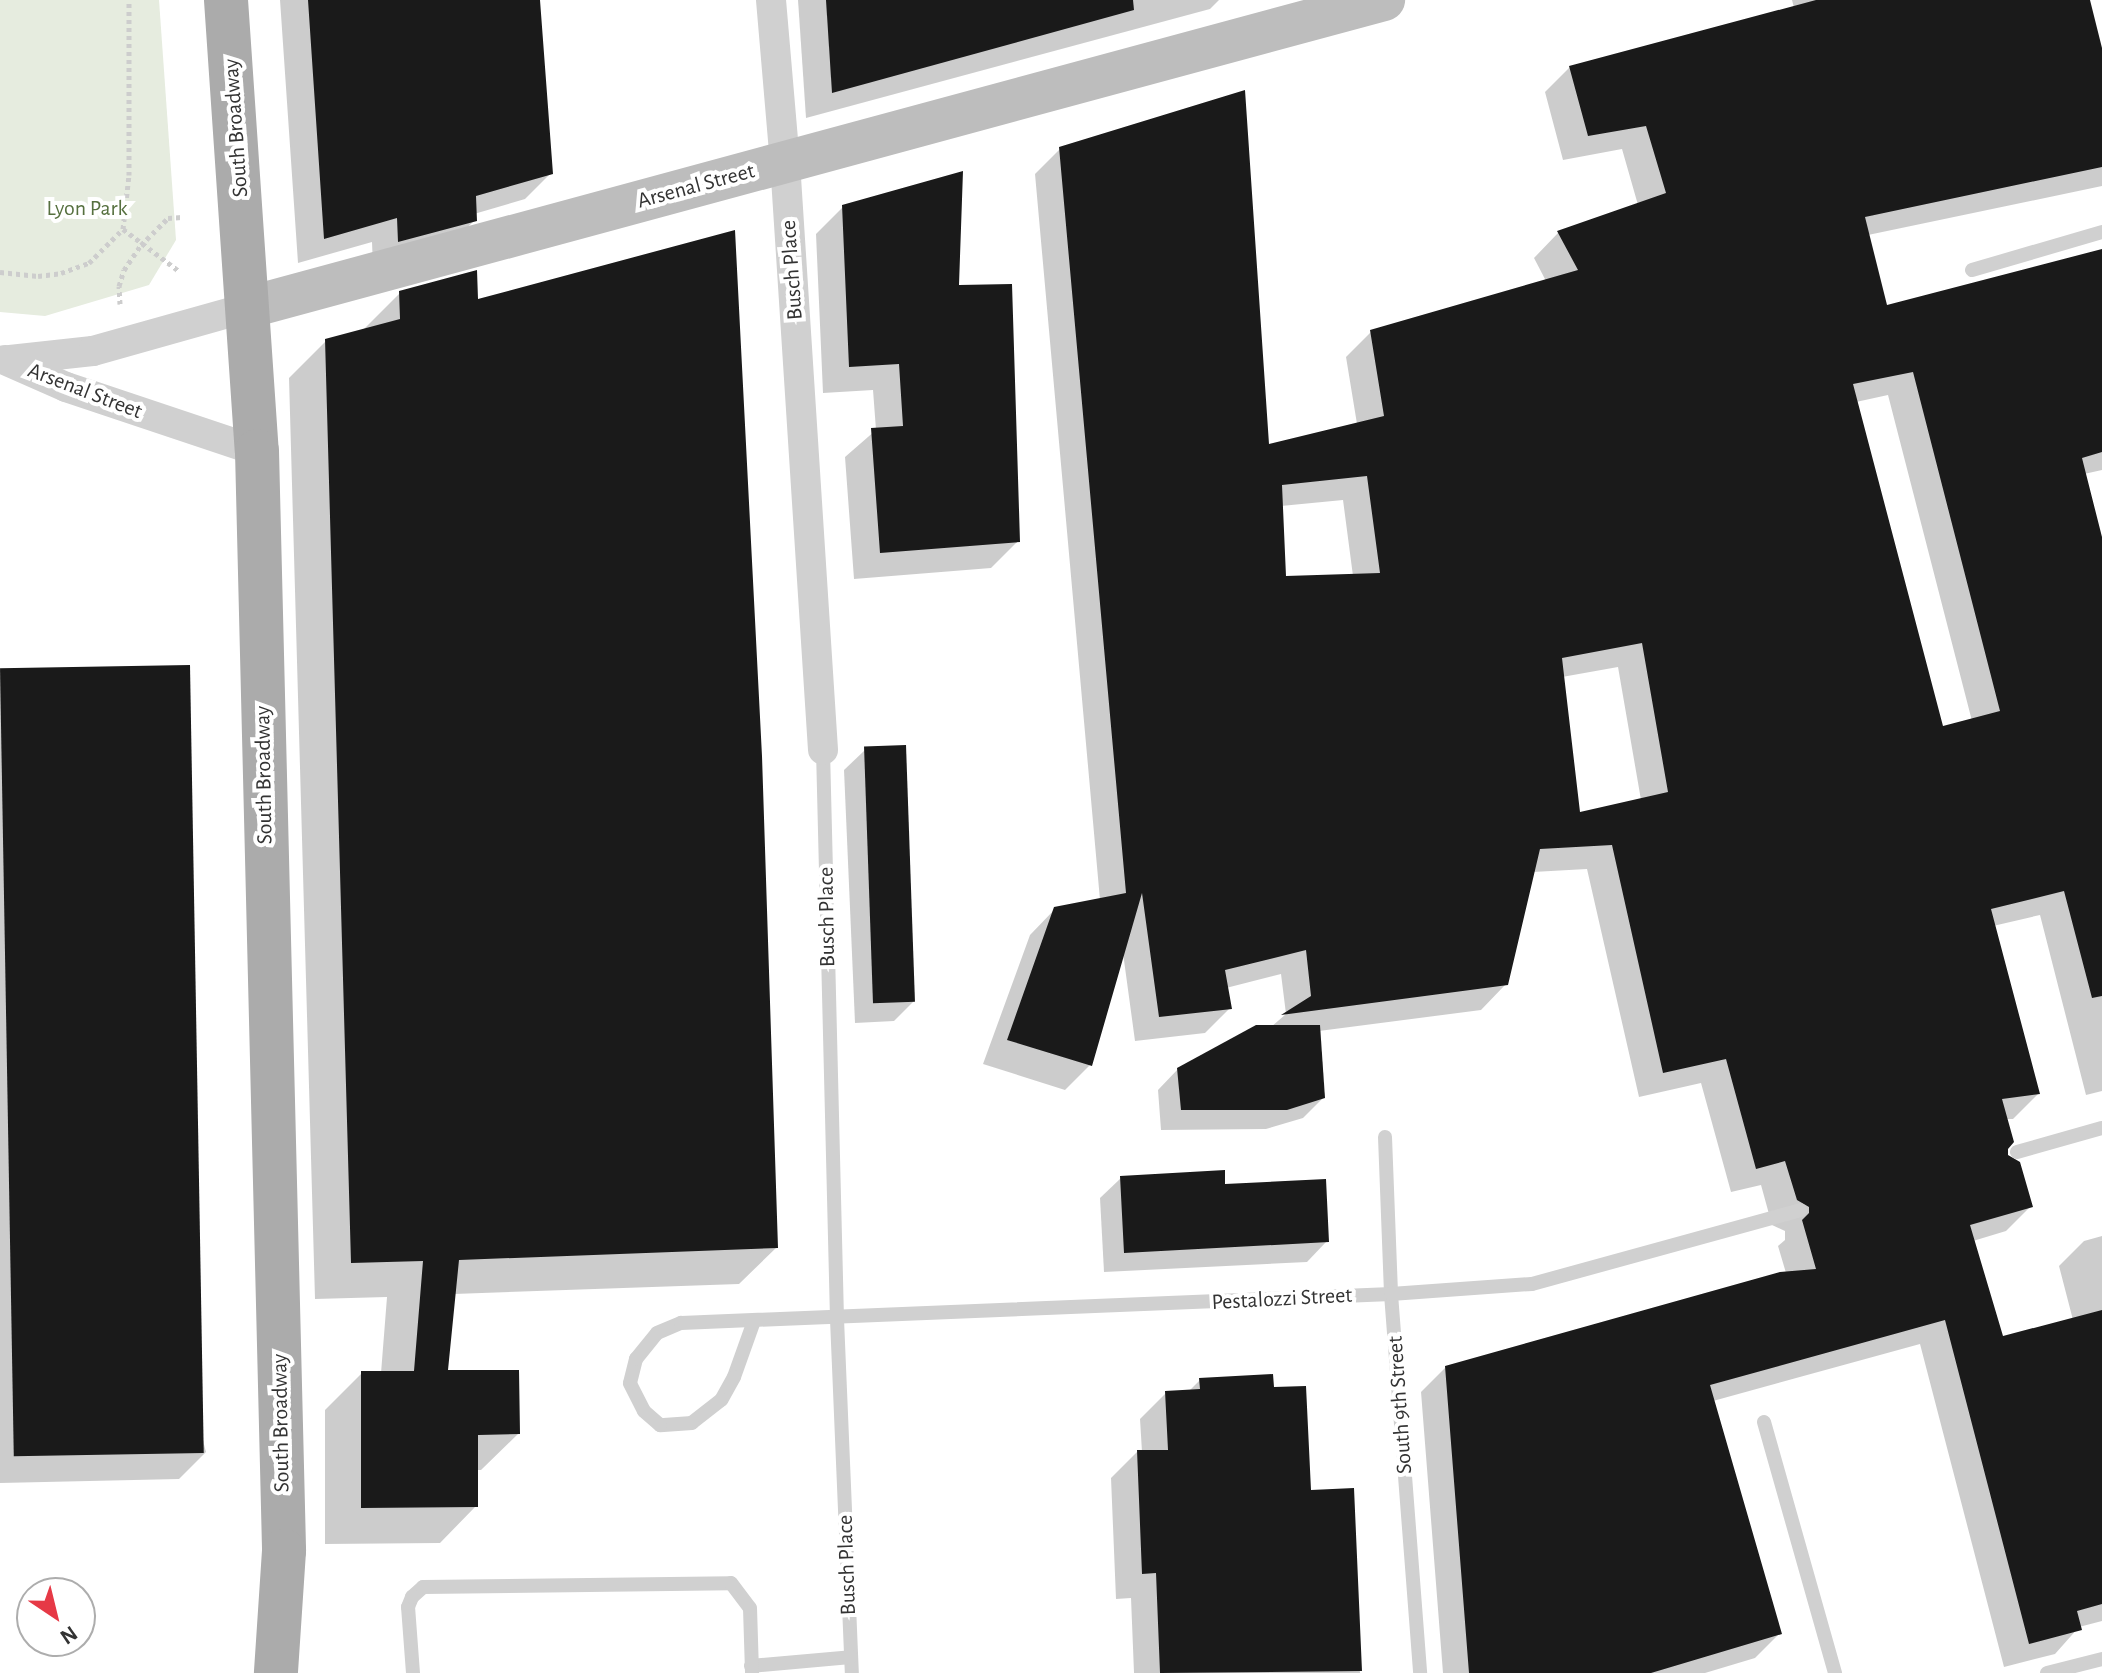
<!DOCTYPE html>
<html>
<head>
<meta charset="utf-8">
<style>
	body { margin:0 }
	#map { position:relative; width:2102px; height:1673px; overflow:hidden; background:#fff; font-family:"Alegreya Sans",sans-serif }
	div>[style] { position:absolute }
	.green>* { inset:0; background:#e6ecdf }
	.shadow>* { inset:0; background:#0003 }
	.building>* { inset:0; background:#1a1a1a; transform-origin:0 0 }
	.path>* { height:5px; margin-top:-2.5px; transform-origin:0; background:repeating-linear-gradient(90deg,#cdcdcd 0 4px,transparent 0 8px) }
	.lane>* { height:14px; margin:-7px; padding:0 7px; transform-origin:7px; border-radius:7px; background:#d0d0d0 }
	.street>* { height:30px; margin:-15px; padding:0 15px; transform-origin:15px; border-radius:15px; background:#d0d0d0 }
	.secondary>* { height:42px; margin:-21px; padding:0 21px; transform-origin:21px; border-radius:21px; background:#bdbdbd }
	.primary>* { height:44px; margin:-22px; padding:0 22px; transform-origin:22px; border-radius:22px; background:#ababab }
	span { translate:-50% -50%; white-space:nowrap; text-align:center; line-height:1.15; -webkit-text-stroke:8px #fff; paint-order:stroke }
	.street-label { font-size:22px; color:#333 }
	.park-label { font-size:22px; color:#56703f }
	.north { position:absolute; left:16px; top:1577px; width:80px; height:80px; box-sizing:border-box; background:#fff; border:2px solid #adadad; border-radius:50%; rotate:145deg; font-size:22px; font-weight:700; line-height:32px; text-align:center; color:#333 }
	.north::after { content:''; display:block; margin:auto; width:28px; height:36px; background:#e63946; clip-path:polygon(50% 0,100% 100%,50% 72%,0 100%) }
</style>
</head>
<body>
<div id="map">
	<div class="green">
		<i style="clip-path:polygon(0 0,159px 0,176px 240px,149px 285px,45px 316px,0 312px)"></i>
	</div>
	<div class="shadow">
		<i style="clip-path:polygon(280px 0,538px 0,551px 173px,525px 199px,474px 214px,475px 220px,448px 246px,373px 267px,372px 242px,298px 263px)"></i>
		<i style="clip-path:polygon(798px 0,1219px 0,1210px 9px,806px 118px)"></i>
		<i style="clip-path:polygon(evenodd,1792px 0,2088px 0,2102px 57px,2102px 186px,1868px 235px,1886px 308px,2102px 251px,2102px 470px,2084px 474px,2102px 545px,2102px 1091px,2086px 1095px,2040px 915px,1993px 926px,2038px 1094px,2013px 1119px,2006px 1119px,2006px 1157px,2031px 1206px,2006px 1231px,1973px 1241px,2002px 1339px,2073px 1320px,2059px 1266px,2084px 1241px,2102px 1236px,2102px 1621px,2079px 1627px,2055px 1654px,2004px 1667px,1920px 1344px,1713px 1401px,1780px 1633px,1755px 1658px,1705px 1673px,1443px 1673px,1421px 1392px,1446px 1367px,1786px 1273px,1778px 1246px,1785px 1240px,1785px 1231px,1772px 1225px,1761px 1185px,1731px 1192px,1701px 1083px,1639px 1097px,1587px 869px,1533px 872px,1506px 984px,1481px 1010px,1319px 1031px,1323px 1098px,1303px 1118px,1266px 1129px,1161px 1130px,1158px 1090px,1178px 1069px,1271px 1027px,1286px 1014px,1281px 974px,1226px 988px,1230px 1008px,1205px 1033px,1135px 1041px,1123px 953px,1090px 1065px,1065px 1090px,983px 1064px,1030px 935px,1055px 909px,1100px 900px,1035px 174px,1060px 149px,1267px 446px,1357px 424px,1346px 357px,1371px 332px,1546px 281px,1534px 258px,1558px 233px,1638px 205px,1622px 149px,1563px 160px,1545px 92px,1570px 67px,1794px 8px,1792px 0,1888px 395px,1972px 721px,1942px 729px,1856px 402px,1888px 395px,1792px 0,1343px 500px,1353px 576px,1284px 578px,1281px 506px,1343px 500px,1792px 0,1618px 667px,1641px 800px,1578px 814px,1562px 677px,1618px 667px)"></i>
		<i style="clip-path:polygon(843px 207px,957px 287px,1018px 541px,991px 568px,854px 579px,845px 457px,876px 430px,873px 390px,823px 393px,816px 234px)"></i>
		<i style="clip-path:polygon(400px 293px,476px 301px,776px 1248px,739px 1284px,454px 1294px,446px 1372px,518px 1434px,481px 1470px,476px 1470px,476px 1506px,440px 1543px,325px 1544px,325px 1410px,362px 1373px,381px 1373px,387px 1297px,315px 1299px,289px 378px,326px 341px,363px 330px)"></i>
		<i style="clip-path:polygon(0 673px,206px 1452px,179px 1479px,0 1483px)"></i>
		<i style="clip-path:polygon(865px 750px,914px 1001px,894px 1021px,855px 1023px,844px 770px)"></i>
		<i style="clip-path:polygon(1121px 1178px,1223px 1186px,1327px 1241px,1307px 1262px,1104px 1272px,1100px 1198px)"></i>
		<i style="clip-path:polygon(1200px 1380px,1272px 1389px,1309px 1492px,1352px 1490px,1360px 1673px,1134px 1673px,1131px 1598px,1116px 1599px,1111px 1478px,1137px 1452px,1142px 1452px,1140px 1419px,1166px 1393px,1188px 1392px)"></i>
	</div>
	<div class="building">
		<i style="clip-path:polygon(308px 0,540px 0,553px 174px,476px 196px,477px 221px,398px 242px,397px 218px,324px 239px)"></i>
		<i style="clip-path:polygon(826px 0,1133px 0,1134px 10px,832px 93px)"></i>
		<i style="clip-path:polygon(evenodd,1816px 0,2090px 0,2102px 48px,2102px 167px,1865px 217px,1887px 305px,2102px 249px,2102px 452px,2082px 458px,2102px 537px,2102px 996px,2092px 998px,2064px 891px,1991px 909px,2040px 1094px,2002px 1099px,2014px 1142px,2008px 1149px,2008px 1155px,2020px 1162px,2033px 1207px,1970px 1225px,2003px 1336px,2102px 1310px,2102px 1604px,2077px 1611px,2082px 1630px,2029px 1644px,1945px 1320px,1710px 1385px,1782px 1634px,1651px 1673px,1469px 1673px,1445px 1366px,1780px 1272px,1816px 1269px,1802px 1220px,1809px 1213px,1809px 1207px,1797px 1200px,1785px 1161px,1756px 1169px,1726px 1059px,1663px 1073px,1612px 845px,1540px 849px,1508px 985px,1281px 1015px,1311px 996px,1306px 950px,1225px 970px,1232px 1009px,1159px 1017px,1142px 893px,1092px 1066px,1007px 1040px,1054px 907px,1126px 893px,1059px 147px,1245px 90px,1269px 444px,1384px 416px,1370px 330px,1578px 270px,1557px 231px,1666px 193px,1646px 126px,1588px 136px,1569px 66px,1816px 0,1913px 372px,2000px 711px,1943px 726px,1853px 384px,1913px 372px,1816px 0,1367px 476px,1380px 573px,1286px 576px,1282px 485px,1367px 476px,1816px 0,1642px 643px,1668px 792px,1580px 812px,1562px 658px,1642px 643px)"></i>
		<i style="clip-path:polygon(963px 171px,959px 285px,1012px 284px,1020px 542px,880px 553px,871px 428px,903px 426px,899px 364px,849px 367px,842px 205px)"></i>
		<i style="clip-path:polygon(735px 230px,762px 756px,778px 1248px,459px 1260px,448px 1370px,519px 1370px,520px 1434px,478px 1435px,478px 1507px,361px 1508px,361px 1371px,414px 1371px,423px 1261px,351px 1263px,325px 339px,400px 319px,399px 291px,477px 270px,478px 299px)"></i>
		<i style="left:190px;top:665px;width:788px;height:190px;rotate:89deg"></i>
		<i style="left:906px;top:745px;width:257px;height:42px;rotate:88deg"></i>
		<i style="clip-path:polygon(1256px 1025px,1320px 1025px,1325px 1098px,1287px 1110px,1181px 1110px,1177px 1068px)"></i>
		<i style="clip-path:polygon(1225px 1170px,1225px 1184px,1326px 1179px,1329px 1242px,1124px 1253px,1120px 1176px)"></i>
		<i style="clip-path:polygon(1273px 1374px,1274px 1387px,1306px 1386px,1311px 1490px,1354px 1488px,1362px 1671px,1160px 1673px,1156px 1573px,1142px 1574px,1137px 1450px,1168px 1450px,1165px 1391px,1200px 1389px,1199px 1378px)"></i>
	</div>
	<div class="path">
		<i style="left:123px;top:229px;width:70px;rotate:36.9deg"></i>
		<i style="left:0;top:272px;width:38px;rotate:6deg"></i>
		<i style="left:38px;top:276px;width:23px;rotate:-7deg"></i>
		<i style="left:61px;top:273px;width:30px;rotate:-20deg"></i>
		<i style="left:89px;top:263px;width:48px;rotate:-45deg"></i>
		<i style="left:123px;top:229px;width:54px;rotate:-83.7deg"></i>
		<i style="left:129px;top:175px;width:175px;rotate:-90deg"></i>
		<i style="left:120px;top:304px;width:18px;rotate:-93deg"></i>
		<i style="left:119px;top:286px;width:17px;rotate:-73deg"></i>
		<i style="left:124px;top:270px;width:30px;rotate:-56deg"></i>
		<i style="left:141px;top:245px;width:38px;rotate:-45deg"></i>
		<i style="left:168px;top:218px;width:14px;rotate:-4deg"></i>
	</div>
	<div class="lane">
		<i style="left:1972px;top:270px;width:135px;rotate:-16.3deg"></i>
		<i style="left:823px;top:750px;width:569px;rotate:88.59deg"></i>
		<i style="left:837px;top:1319px;width:354px;rotate:87.6deg"></i>
		<i style="left:1385px;top:1137px;width:157px;rotate:87.8deg"></i>
		<i style="left:1391px;top:1294px;width:380px;rotate:85.6deg"></i>
		<i style="left:2017px;top:1152px;width:88px;rotate:-15.8deg"></i>
		<i style="left:754px;top:1321px;width:59px;rotate:109.7deg"></i>
		<i style="left:734px;top:1377px;width:26px;rotate:119deg"></i>
		<i style="left:721px;top:1400px;width:37px;rotate:142deg"></i>
		<i style="left:692px;top:1423px;width:32px;rotate:176deg"></i>
		<i style="left:660px;top:1425px;width:21px;rotate:-139deg"></i>
		<i style="left:644px;top:1411px;width:31px;rotate:-117deg"></i>
		<i style="left:630px;top:1383px;width:25px;rotate:-76deg"></i>
		<i style="left:636px;top:1359px;width:33px;rotate:-51deg"></i>
		<i style="left:657px;top:1333px;width:26px;rotate:-23deg"></i>
		<i style="left:681px;top:1323px;width:711px;rotate:-2.34deg"></i>
		<i style="left:1391px;top:1294px;width:141px;rotate:-4.1deg"></i>
		<i style="left:1532px;top:1284px;width:278px;rotate:-15.4deg"></i>
		<i style="left:1764px;top:1422px;width:261px;rotate:74.2deg"></i>
		<i style="left:751px;top:1666px;width:100px;rotate:-5.1deg"></i>
		<i style="left:413px;top:1673px;width:66px;rotate:-94.3deg"></i>
		<i style="left:408px;top:1607px;width:11px;rotate:-68deg"></i>
		<i style="left:412px;top:1597px;width:15px;rotate:-42deg"></i>
		<i style="left:423px;top:1587px;width:308px;rotate:-0.7deg"></i>
		<i style="left:731px;top:1583px;width:31px;rotate:53deg"></i>
		<i style="left:750px;top:1608px;width:65px;rotate:88.2deg"></i>
		<i style="left:2047px;top:1673px;width:57px;rotate:-14.3deg"></i>
	</div>
	<div class="street">
		<i style="left:771px;top:0;width:163px;rotate:85.1deg"></i>
		<i style="left:785px;top:162px;width:589px;rotate:86.3deg"></i>
		<i style="left:5px;top:360px;width:67px;rotate:23.9deg"></i>
		<i style="left:66px;top:387px;width:201px;rotate:18.5deg"></i>
		<i style="left:10px;top:360px;width:83px;rotate:-6.2deg"></i>
		<i style="left:93px;top:351px;width:163px;rotate:-15.7deg"></i>
	</div>
	<div class="secondary">
		<i style="left:250px;top:307px;width:1175px;rotate:-15.15deg"></i>
	</div>
	<div class="primary">
		<i style="left:226px;top:0;width:452px;rotate:86.1deg"></i>
		<i style="left:257px;top:451px;width:1100px;rotate:88.59deg"></i>
		<i style="left:284px;top:1551px;width:122px;rotate:93.8deg"></i>
	</div>
	<div class="street-label">
		<span style="left:236px;top:128px;rotate:-94deg">South Broadway</span>
		<span style="left:696px;top:186px;rotate:-15deg">Arsenal Street</span>
		<span style="left:792px;top:270px;rotate:-94deg">Busch Place</span>
		<span style="left:85px;top:391px;rotate:21deg">Arsenal Street</span>
		<span style="left:264px;top:775px;rotate:-91deg">South Broadway</span>
		<span style="left:827px;top:917px;rotate:-91deg">Busch Place</span>
		<span style="left:1282px;top:1299px;rotate:-3deg">Pestalozzi Street</span>
		<span style="left:1400px;top:1405px;rotate:-94deg">South 9th Street</span>
		<span style="left:281px;top:1423px;rotate:-91deg">South Broadway</span>
		<span style="left:847px;top:1565px;rotate:-92deg">Busch Place</span>
	</div>
	<div class="park-label">
		<span style="left:87px;top:209px">Lyon Park</span>
	</div>
	<div class="north">N</div>
</div>
</body>
</html>
